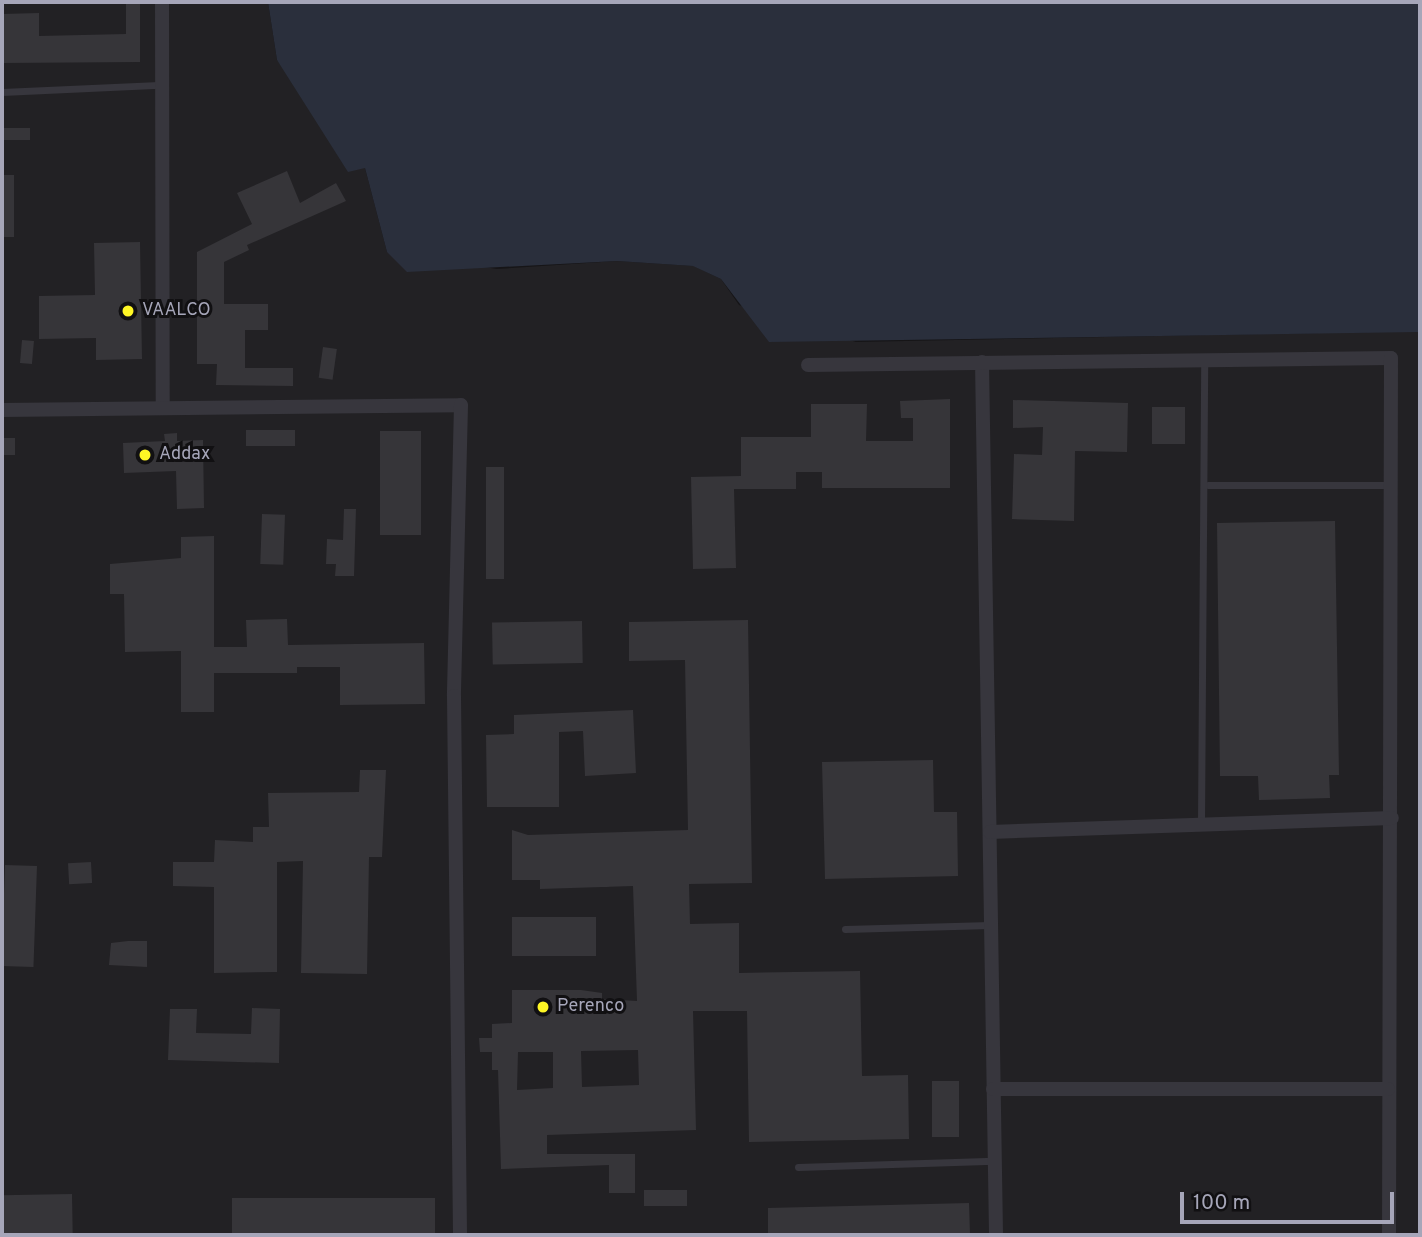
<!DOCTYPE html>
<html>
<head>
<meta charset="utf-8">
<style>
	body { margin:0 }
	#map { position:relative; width:1422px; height:1237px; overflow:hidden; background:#161517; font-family:Overpass,sans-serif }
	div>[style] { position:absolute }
	.built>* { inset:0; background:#222124 }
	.water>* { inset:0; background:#2a2f3c }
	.building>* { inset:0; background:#363539; transform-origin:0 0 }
	.lane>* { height:7px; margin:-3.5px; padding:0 3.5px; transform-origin:3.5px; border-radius:3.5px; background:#37363d }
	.street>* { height:14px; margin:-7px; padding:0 7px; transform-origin:7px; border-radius:7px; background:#37363d }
	.dots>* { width:19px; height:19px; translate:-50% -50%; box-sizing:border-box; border:4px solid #111012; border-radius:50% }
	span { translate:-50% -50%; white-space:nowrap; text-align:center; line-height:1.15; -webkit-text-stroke:6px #111012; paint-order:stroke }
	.poi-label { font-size:18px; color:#a6a6b9 }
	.left { translate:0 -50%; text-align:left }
	.frame { position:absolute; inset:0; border:4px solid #a6a6b9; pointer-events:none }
	.scale { position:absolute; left:1180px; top:1192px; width:214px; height:32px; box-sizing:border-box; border:4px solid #a6a6b9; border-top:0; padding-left:9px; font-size:21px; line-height:24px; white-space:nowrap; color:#a6a6b9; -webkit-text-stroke:5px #111012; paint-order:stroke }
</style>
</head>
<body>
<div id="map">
	<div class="built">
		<i style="clip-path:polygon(2px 2px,268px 2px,277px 60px,365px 168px,387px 252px,497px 269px,617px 261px,694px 266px,721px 279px,739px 305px,856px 342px,1418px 331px,1419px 1235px,2px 1235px)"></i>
	</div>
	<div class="water">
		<i style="clip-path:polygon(268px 2px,1420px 2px,1420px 1235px,1418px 332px,769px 342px,721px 279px,693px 266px,617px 261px,407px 272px,387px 252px,365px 168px,348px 172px,277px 60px)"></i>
	</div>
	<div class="building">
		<i style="clip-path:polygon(126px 2px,140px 2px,140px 62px,2px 63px,2px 14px,39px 13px,39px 36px,126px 34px)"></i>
		<i style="left:2px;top:128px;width:28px;height:12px"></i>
		<i style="clip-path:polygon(287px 171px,300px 203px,336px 183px,346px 201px,247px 245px,249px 250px,224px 262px,224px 304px,268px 304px,268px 330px,245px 330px,245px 368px,293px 368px,293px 386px,216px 385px,217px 364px,197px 364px,197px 252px,252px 224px,237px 193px)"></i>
		<i style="left:2px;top:175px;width:12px;height:62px"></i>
		<i style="clip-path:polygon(140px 242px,142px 359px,96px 360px,96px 338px,39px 339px,39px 296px,95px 295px,94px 243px)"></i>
		<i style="left:22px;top:340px;width:12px;height:23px;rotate:5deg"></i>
		<i style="left:323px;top:347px;width:14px;height:31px;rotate:8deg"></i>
		<i style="clip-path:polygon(950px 399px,950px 488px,822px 488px,822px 472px,796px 472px,796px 489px,734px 489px,736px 568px,693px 569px,691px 477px,741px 476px,741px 437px,811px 437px,811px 404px,867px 404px,866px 441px,913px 441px,913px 418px,901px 418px,900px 401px)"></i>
		<i style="clip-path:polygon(1013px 400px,1128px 403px,1127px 452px,1075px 451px,1074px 521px,1012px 519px,1014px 454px,1042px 455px,1043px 427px,1013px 428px)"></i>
		<i style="left:1152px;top:407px;width:33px;height:37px"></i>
		<i style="left:295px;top:430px;width:16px;height:49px;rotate:90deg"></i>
		<i style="left:380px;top:431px;width:41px;height:104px"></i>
		<i style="clip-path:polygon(177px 433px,177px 441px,203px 440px,204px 508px,177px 509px,176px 471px,124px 473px,123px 443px,165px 441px,164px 434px)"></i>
		<i style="left:15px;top:438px;width:17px;height:13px;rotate:90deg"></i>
		<i style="left:486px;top:467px;width:18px;height:112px"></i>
		<i style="clip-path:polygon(344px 509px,356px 509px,354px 576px,335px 576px,336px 564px,326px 564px,327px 539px,343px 540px)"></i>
		<i style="left:262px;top:514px;width:23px;height:50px;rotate:2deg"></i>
		<i style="clip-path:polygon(1335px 521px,1339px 775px,1329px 775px,1330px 798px,1259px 800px,1258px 776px,1220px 776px,1217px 523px)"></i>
		<i style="clip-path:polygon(214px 536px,214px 647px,247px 647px,246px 620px,287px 619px,288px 645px,424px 643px,425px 704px,340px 705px,340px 667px,297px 667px,297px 673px,214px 673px,214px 712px,181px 712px,181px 651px,125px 652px,124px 594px,110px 594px,110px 564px,181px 558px,181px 537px)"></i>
		<i style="clip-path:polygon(evenodd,748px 620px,752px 883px,689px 884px,690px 924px,739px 923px,739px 973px,860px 971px,862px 1076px,908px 1075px,909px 1139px,749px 1142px,747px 1011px,693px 1011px,696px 1130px,547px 1135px,547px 1154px,635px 1154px,635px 1193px,609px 1193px,609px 1165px,501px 1169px,498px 1070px,492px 1070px,492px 1052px,480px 1052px,479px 1038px,492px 1038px,492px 1024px,512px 1023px,512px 990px,581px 990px,602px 993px,602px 999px,637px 1001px,633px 886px,540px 889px,540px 880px,512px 880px,512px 830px,528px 835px,688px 830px,685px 660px,629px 661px,629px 622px,748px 620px,638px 1050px,639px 1085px,582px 1087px,581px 1051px,638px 1050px,748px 620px,518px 1052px,553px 1052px,553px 1088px,517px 1090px,518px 1052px)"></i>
		<i style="left:582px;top:621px;width:42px;height:90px;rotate:89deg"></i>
		<i style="clip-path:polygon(633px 710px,636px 773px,585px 776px,583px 731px,559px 732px,559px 807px,487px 807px,486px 735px,514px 734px,514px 715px)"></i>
		<i style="clip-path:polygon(933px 760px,934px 812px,957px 812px,958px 876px,825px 879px,822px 762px)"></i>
		<i style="clip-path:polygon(360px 770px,386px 770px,382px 857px,369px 857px,367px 974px,301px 973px,303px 861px,277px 862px,277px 972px,214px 973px,214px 887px,173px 886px,173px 862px,214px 862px,215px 840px,253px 842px,253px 827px,269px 827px,268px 793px,359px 792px)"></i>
		<i style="left:91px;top:862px;width:21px;height:23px;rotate:87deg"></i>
		<i style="left:5px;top:865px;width:32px;height:101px;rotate:2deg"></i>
		<i style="left:512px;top:917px;width:84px;height:39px"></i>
		<i style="clip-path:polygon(128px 941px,147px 941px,147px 967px,109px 965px,111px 943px)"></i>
		<i style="clip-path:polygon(252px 1008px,280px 1009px,279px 1063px,168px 1060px,170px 1009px,197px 1009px,196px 1033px,251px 1034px)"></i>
		<i style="left:932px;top:1081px;width:27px;height:56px"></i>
		<i style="left:644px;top:1190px;width:43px;height:16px"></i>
		<i style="left:72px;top:1194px;width:39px;height:70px;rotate:89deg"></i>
		<i style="left:435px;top:1198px;width:37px;height:203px;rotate:90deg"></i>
		<i style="clip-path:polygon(969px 1203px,970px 1235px,768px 1235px,768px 1208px)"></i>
	</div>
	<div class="lane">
		<i style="left:2px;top:92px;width:157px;rotate:-2.6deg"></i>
		<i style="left:1208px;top:485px;width:182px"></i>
		<i style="left:1201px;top:823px;width:464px;rotate:-89.6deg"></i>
		<i style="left:845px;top:929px;width:145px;rotate:-1.6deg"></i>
		<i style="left:798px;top:1167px;width:196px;rotate:-1.8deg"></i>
	</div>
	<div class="street">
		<i style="left:162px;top:2px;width:403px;rotate:89.9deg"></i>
		<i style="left:982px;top:362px;width:873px;rotate:89.08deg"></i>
		<i style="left:808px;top:365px;width:583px;rotate:-0.69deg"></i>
		<i style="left:1391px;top:358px;width:877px;rotate:90.13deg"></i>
		<i style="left:2px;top:410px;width:459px;rotate:-0.6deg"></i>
		<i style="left:461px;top:405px;width:291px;rotate:91.4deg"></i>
		<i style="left:454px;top:696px;width:539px;rotate:89.36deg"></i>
		<i style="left:990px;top:832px;width:402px;rotate:-2deg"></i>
		<i style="left:993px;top:1089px;width:395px"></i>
	</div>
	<div class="dots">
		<i style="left:128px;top:311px;background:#fff725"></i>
		<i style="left:145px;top:455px;background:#fff725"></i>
		<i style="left:543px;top:1007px;background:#fff725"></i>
	</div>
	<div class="poi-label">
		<span class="left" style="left:142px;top:311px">VAALCO</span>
		<span class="left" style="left:159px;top:455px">Addax</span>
		<span class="left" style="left:557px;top:1007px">Perenco</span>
	</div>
	<div class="frame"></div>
	<div class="scale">100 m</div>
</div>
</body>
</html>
